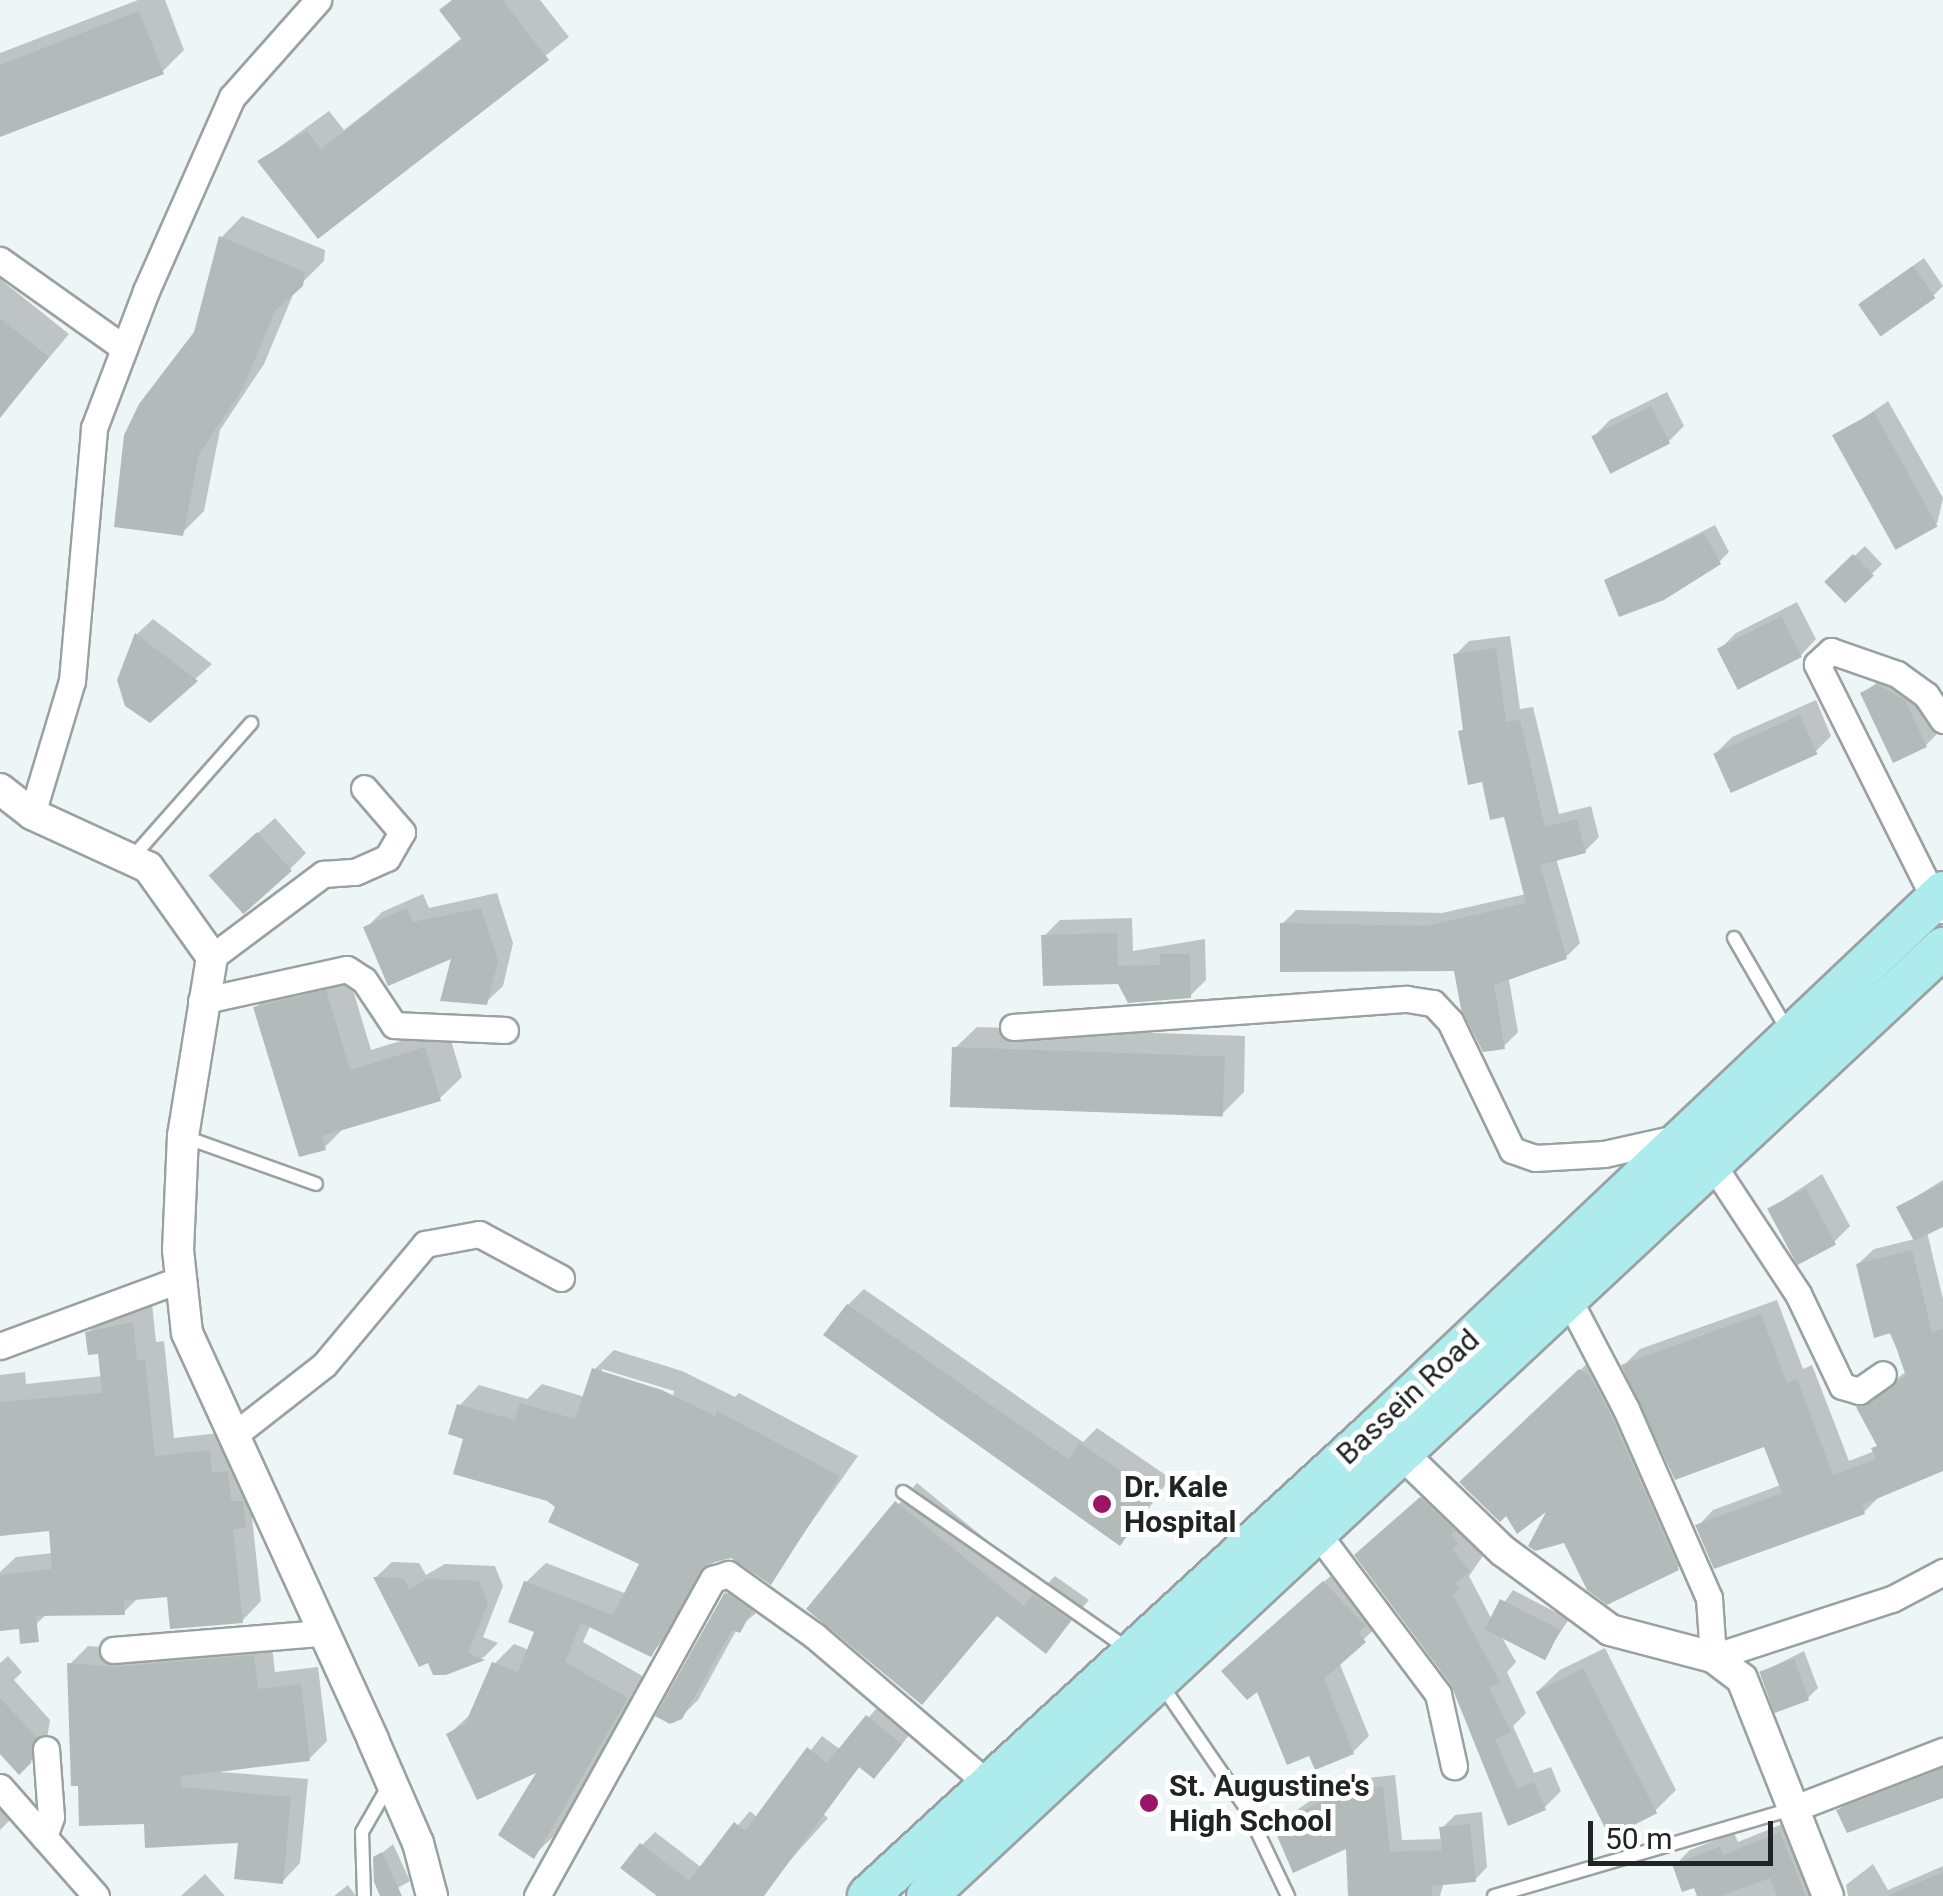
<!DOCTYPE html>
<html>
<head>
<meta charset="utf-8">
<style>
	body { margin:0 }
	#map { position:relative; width:1943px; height:1896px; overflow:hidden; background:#eef5f6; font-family:Roboto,sans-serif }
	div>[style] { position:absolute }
	.shadow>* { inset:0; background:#0003; transform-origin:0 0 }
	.building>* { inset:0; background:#b2baba; transform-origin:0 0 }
	.roads { filter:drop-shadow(2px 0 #9aa1a2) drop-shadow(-2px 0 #9aa1a2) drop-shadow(0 2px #9aa1a2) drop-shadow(0 -2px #9aa1a2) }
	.service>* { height:12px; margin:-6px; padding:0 6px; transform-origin:6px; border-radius:6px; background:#fff }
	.minor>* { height:25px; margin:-12.5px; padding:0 12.5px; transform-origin:12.5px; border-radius:12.5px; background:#fff }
	.tertiary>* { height:30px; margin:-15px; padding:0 15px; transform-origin:15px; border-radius:15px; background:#fff }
	.primary>* { height:40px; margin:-20px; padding:0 20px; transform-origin:20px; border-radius:20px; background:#aeebed }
	.dots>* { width:28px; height:28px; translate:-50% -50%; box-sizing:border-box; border:5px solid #fff; border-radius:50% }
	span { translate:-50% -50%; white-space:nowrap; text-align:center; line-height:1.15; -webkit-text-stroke:10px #fff; paint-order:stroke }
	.street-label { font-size:30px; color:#212424 }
	.poi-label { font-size:30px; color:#212424; font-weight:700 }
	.left { translate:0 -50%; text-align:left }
	.scale { position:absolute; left:1588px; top:1821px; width:185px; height:45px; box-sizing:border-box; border:5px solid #212424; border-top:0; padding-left:12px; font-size:30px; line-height:35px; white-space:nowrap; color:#212424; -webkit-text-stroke:8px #fff; paint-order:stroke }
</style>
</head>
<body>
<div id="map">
	<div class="shadow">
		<i style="clip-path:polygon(138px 0,165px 0,184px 50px,163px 71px,0 135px,0 53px)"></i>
		<i style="clip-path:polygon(452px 0,540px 0,569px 37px,319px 236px,260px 161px,329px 111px,344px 130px,463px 37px)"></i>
		<i style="clip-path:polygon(242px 216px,325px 250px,324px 261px,295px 290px,264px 364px,220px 430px,204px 511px,182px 533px,196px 333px,221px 238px)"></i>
		<i style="clip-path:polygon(1924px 258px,1943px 286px,1933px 296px,1860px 303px)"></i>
		<i style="clip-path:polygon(0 279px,69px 334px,0 416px)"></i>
		<i style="clip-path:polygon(1667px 392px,1684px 426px,1668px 442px,1594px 436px,1610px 420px)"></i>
		<i style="clip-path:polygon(1888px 401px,1943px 498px,1937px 524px,1836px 437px)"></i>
		<i style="clip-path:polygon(1715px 525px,1729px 552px,1719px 562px,1607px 580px)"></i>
		<i style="left:1865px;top:546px;width:25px;height:52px;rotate:47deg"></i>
		<i style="clip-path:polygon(1797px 602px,1816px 639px,1801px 655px,1720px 649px,1736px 633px)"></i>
		<i style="clip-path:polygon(153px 619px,212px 664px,150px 720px,119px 680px,137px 634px)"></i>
		<i style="clip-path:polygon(1510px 636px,1520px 709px,1533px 707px,1559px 814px,1591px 806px,1599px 837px,1585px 851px,1556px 858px,1580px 943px,1566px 957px,1509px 980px,1518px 1032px,1504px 1046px,1456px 968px,1282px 924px,1296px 910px,1442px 913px,1526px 894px,1506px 814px,1460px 732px,1465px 727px,1455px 655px,1469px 641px)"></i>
		<i style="clip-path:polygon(1895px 670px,1942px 729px,1926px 745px,1863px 693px)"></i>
		<i style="clip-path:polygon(1816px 700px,1831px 736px,1815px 752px,1716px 753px,1732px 737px)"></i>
		<i style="clip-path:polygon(275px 818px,306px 853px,290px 869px,227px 860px)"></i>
		<i style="clip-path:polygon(497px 893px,513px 943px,503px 986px,486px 1002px,455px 954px,366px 928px,382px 912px,423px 894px,429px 908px)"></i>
		<i style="clip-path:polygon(1132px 918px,1133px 951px,1205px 939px,1206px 980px,1190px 996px,1119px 981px,1044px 936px,1060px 920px)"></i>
		<i style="clip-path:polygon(347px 970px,371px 1050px,447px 1027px,462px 1077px,440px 1098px,345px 1127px,325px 1147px,256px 1007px,278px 986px)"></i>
		<i style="clip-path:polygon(977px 1027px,1245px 1036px,1244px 1092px,1222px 1114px,955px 1048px)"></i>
		<i style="clip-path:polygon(1822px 1174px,1850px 1226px,1834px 1242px,1770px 1209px)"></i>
		<i style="clip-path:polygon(1943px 1180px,1943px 1224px,1927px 1232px,1943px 1299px,1943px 1468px,1881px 1495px,1864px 1512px,1698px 1526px,1713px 1510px,1781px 1485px,1766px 1444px,1624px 1365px,1640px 1349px,1777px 1300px,1803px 1369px,1812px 1365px,1849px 1461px,1875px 1451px,1879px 1444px,1859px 1407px,1907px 1371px,1858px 1264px,1874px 1249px,1915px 1239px,1899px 1207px)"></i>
		<i style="clip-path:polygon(864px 1289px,1083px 1442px,1097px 1428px,1170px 1478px,1136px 1527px,1120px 1543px,848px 1305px)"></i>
		<i style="clip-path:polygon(152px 1304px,156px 1342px,164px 1341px,174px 1438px,229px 1432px,264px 1506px,252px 1518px,261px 1601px,242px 1621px,169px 1594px,139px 1597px,124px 1612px,47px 1614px,36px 1624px,0 1628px,0 1572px,16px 1557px,53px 1553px,51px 1528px,0 1533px,0 1375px,25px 1372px,26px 1384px,103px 1376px,100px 1351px,88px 1333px,108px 1313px)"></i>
		<i style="clip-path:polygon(evenodd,614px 1350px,682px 1371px,735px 1397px,739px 1393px,858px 1456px,770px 1581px,732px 1555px,715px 1560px,670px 1634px,650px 1654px,591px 1624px,583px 1642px,646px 1678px,554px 1836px,534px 1855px,542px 1767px,449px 1734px,473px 1712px,494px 1664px,514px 1644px,529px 1650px,537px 1630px,526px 1582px,546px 1563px,627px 1594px,643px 1562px,466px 1437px,460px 1405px,479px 1385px,527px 1399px,542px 1384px,585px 1397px,594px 1370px,614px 1350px,602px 1369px,674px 1391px,673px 1396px,602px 1374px,602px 1369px)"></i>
		<i style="clip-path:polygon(1594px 1357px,1691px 1554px,1677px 1568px,1554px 1503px,1506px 1512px,1462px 1482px)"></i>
		<i style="clip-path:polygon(1439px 1482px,1485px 1553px,1469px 1576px,1492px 1620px,1513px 1590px,1569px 1619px,1544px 1657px,1500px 1634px,1516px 1662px,1507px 1672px,1526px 1713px,1513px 1726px,1534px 1773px,1551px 1767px,1561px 1791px,1544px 1808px,1510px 1822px,1454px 1684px,1374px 1538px)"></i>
		<i style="clip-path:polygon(917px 1483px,1044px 1587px,1055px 1576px,1089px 1600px,1046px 1650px,999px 1614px,922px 1702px,809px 1609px)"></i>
		<i style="clip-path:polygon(392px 1562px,419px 1563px,426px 1575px,445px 1564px,495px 1566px,503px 1586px,483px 1637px,498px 1643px,484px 1657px,446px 1672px,429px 1660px,420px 1664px,376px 1577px)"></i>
		<i style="clip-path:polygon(1341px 1567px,1380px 1624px,1339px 1662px,1369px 1736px,1353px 1752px,1310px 1753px,1240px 1655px)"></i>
		<i style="clip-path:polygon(743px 1578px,767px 1594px,755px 1614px,737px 1629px,698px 1700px,681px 1717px,659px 1715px,727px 1594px)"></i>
		<i style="clip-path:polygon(271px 1638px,275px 1672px,318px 1667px,327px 1741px,309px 1759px,220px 1772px,308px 1779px,300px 1863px,282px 1882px,240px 1840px,146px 1821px,70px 1664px,88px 1646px,134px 1650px)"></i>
		<i style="clip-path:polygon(1605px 1648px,1676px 1790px,1654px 1812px,1538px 1691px,1560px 1670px)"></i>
		<i style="clip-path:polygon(1804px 1651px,1818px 1688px,1808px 1698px,1762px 1672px)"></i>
		<i style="clip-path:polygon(8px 1656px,22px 1672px,14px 1680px,50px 1720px,46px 1745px,19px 1771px,0 1751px,0 1663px)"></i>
		<i style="clip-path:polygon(881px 1703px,914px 1729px,888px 1762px,861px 1765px,822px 1813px,828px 1818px,758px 1896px,659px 1896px,642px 1845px,655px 1832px,702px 1868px,750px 1811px,758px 1818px,822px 1736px,841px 1750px)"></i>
		<i style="clip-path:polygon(1943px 1760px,1943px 1792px,1839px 1810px,1855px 1794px)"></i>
		<i style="clip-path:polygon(1395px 1775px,1402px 1840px,1443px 1839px,1442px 1828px,1455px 1815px,1482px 1812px,1487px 1867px,1475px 1880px,1444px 1882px,1440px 1896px,1350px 1896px,1349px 1845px,1275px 1825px,1339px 1781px)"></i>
		<i style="clip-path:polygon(0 1809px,10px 1820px,0 1830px)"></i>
		<i style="clip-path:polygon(1795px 1819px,1820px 1896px,1701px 1896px,1675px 1865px,1690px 1850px,1734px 1833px,1738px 1842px)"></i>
		<i style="clip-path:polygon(393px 1844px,410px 1881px,384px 1896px,376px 1858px)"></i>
		<i style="clip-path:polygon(1873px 1864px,1888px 1890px,1943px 1866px,1943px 1896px,1848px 1896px,1846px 1885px)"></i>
		<i style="clip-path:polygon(205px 1874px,225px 1896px,181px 1896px)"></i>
		<i style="clip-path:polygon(348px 1885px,356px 1896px,334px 1896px)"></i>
	</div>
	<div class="building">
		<i style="clip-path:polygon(452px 0,502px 0,549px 60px,318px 239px,257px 161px,307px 131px,321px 149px,462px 40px,439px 10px)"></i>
		<i style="clip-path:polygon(139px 11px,164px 74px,0 137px,0 65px)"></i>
		<i style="clip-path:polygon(219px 236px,305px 272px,303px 286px,275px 311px,243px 388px,199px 454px,183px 536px,114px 527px,124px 435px,139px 404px,194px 332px)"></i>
		<i style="left:1913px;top:266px;width:39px;height:67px;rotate:55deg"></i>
		<i style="clip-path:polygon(0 318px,49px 357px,0 418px)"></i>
		<i style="left:1651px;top:406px;width:42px;height:67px;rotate:63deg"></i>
		<i style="left:1874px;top:412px;width:131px;height:48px;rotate:61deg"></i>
		<i style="clip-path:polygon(1704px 533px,1721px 564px,1664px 600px,1619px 617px,1604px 580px)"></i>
		<i style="left:1853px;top:554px;width:30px;height:40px;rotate:46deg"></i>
		<i style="left:1781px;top:616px;width:46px;height:72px;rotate:63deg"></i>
		<i style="clip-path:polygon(135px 633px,198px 681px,150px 723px,125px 706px,117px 680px)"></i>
		<i style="clip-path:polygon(1496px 648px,1506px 722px,1520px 720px,1545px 827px,1577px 819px,1586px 853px,1540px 865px,1567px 959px,1494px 985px,1505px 1049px,1483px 1052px,1461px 1009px,1454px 971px,1280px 972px,1280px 923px,1427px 926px,1526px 903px,1504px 817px,1490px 820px,1482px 782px,1468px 785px,1458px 731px,1463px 730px,1453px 654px)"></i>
		<i style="clip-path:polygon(1877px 684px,1905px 700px,1927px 747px,1893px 763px,1860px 693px)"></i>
		<i style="left:1800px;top:715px;width:43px;height:95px;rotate:66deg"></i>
		<i style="left:257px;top:832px;width:52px;height:65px;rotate:48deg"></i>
		<i style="clip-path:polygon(407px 908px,413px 922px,481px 908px,498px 961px,487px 1005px,440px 1001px,451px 959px,388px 986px,363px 927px)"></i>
		<i style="clip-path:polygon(1117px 933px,1118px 966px,1160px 965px,1160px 954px,1190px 954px,1191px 998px,1128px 1003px,1118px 984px,1043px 986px,1041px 935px)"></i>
		<i style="clip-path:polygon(326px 990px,350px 1070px,425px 1047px,441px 1101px,322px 1136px,326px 1150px,299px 1157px,253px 1007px)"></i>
		<i style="left:952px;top:1047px;width:273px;height:60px;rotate:2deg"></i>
		<i style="clip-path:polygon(1943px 1183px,1943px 1227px,1914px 1241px,1896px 1207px)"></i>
		<i style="left:1806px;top:1188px;width:64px;height:44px;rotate:62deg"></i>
		<i style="clip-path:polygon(1912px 1250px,1932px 1332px,1943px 1329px,1943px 1471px,1862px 1505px,1865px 1514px,1714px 1569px,1695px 1525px,1782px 1493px,1764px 1447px,1675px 1480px,1621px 1365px,1761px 1314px,1787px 1383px,1797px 1379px,1833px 1475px,1876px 1459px,1871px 1448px,1877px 1446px,1856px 1407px,1906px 1376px,1891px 1333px,1874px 1338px,1856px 1264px)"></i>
		<i style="clip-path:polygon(847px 1304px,1068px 1459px,1080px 1443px,1156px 1495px,1120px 1546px,823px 1335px)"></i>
		<i style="clip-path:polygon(133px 1322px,137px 1360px,145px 1360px,155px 1456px,210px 1450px,212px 1473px,228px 1471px,231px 1501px,243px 1501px,246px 1528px,233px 1529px,243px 1623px,170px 1629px,167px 1597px,124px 1601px,125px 1615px,36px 1616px,39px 1642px,20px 1644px,19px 1629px,0 1631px,0 1575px,52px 1569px,49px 1531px,0 1536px,0 1402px,102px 1393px,98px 1354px,88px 1355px,85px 1332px)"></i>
		<i style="clip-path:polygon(592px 1368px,662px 1390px,715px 1416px,717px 1411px,840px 1476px,771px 1585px,731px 1558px,707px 1564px,651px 1657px,581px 1623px,565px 1662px,628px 1698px,534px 1859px,498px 1835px,536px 1773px,477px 1800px,446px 1734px,465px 1724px,492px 1662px,518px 1672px,534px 1632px,508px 1622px,524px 1581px,613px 1615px,639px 1564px,548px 1522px,555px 1507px,547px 1501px,453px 1474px,463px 1439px,448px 1434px,457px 1404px,515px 1420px,520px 1403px,575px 1419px)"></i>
		<i style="clip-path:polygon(1579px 1369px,1590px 1376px,1611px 1416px,1679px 1570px,1607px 1605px,1587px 1590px,1564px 1543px,1535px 1551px,1528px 1546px,1546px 1512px,1517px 1534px,1506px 1516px,1500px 1522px,1459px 1482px)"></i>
		<i style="clip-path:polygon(1420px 1497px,1455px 1531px,1451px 1535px,1459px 1544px,1452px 1549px,1470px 1572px,1455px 1583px,1459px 1589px,1453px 1595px,1500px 1682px,1489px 1687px,1511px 1732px,1495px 1739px,1517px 1789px,1534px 1782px,1546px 1810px,1508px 1826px,1451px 1685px,1354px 1555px)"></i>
		<i style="clip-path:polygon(895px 1501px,1024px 1606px,1033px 1595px,1071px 1621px,1046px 1654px,997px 1616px,922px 1705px,806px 1609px)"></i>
		<i style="clip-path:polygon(373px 1577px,403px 1578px,409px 1589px,427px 1579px,479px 1581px,488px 1603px,468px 1653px,485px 1660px,446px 1675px,433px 1675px,428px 1663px,419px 1667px)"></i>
		<i style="clip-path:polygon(1323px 1581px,1366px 1626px,1358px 1632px,1366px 1642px,1324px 1679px,1354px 1754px,1315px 1770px,1309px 1756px,1287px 1765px,1257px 1692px,1247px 1700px,1221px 1671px)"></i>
		<i style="clip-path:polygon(725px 1592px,752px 1611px,740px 1633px,732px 1630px,682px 1719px,670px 1724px,655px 1716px)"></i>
		<i style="left:1500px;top:1599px;width:68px;height:34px;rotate:27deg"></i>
		<i style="clip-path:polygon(254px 1655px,258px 1689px,301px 1684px,310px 1761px,181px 1776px,181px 1787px,291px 1797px,283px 1884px,234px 1879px,238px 1843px,145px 1848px,144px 1824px,79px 1826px,78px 1786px,71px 1786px,67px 1663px,114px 1667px)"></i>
		<i style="left:1794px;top:1659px;width:44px;height:37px;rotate:70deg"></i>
		<i style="left:1583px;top:1668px;width:163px;height:53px;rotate:63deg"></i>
		<i style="clip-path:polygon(0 1698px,36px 1737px,31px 1763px,19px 1775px,0 1754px)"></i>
		<i style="clip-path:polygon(866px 1715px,902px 1744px,874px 1779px,859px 1767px,764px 1896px,657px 1896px,620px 1868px,640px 1843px,689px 1881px,734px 1822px,745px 1831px,807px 1747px,827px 1763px)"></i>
		<i style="clip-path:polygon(1943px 1768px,1943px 1798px,1847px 1833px,1836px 1810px)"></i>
		<i style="clip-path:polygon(1383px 1786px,1390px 1852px,1442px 1850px,1439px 1827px,1470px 1824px,1476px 1882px,1432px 1886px,1432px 1896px,1348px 1896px,1346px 1849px,1293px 1873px,1272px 1824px,1327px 1800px,1324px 1792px)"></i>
		<i style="clip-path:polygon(1780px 1832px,1806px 1896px,1777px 1896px,1770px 1878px,1720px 1896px,1697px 1896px,1694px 1888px,1682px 1892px,1672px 1864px,1720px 1847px,1723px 1855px)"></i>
		<i style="clip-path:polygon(382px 1852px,402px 1896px,380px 1896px,374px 1882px,373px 1857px)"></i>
		<i style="clip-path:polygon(1943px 1872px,1943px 1896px,1887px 1896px)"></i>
	</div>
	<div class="roads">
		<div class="service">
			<i style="left:130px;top:860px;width:183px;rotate:-48.5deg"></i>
			<i style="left:1734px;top:938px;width:108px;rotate:59.9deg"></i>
			<i style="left:185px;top:1137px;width:139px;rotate:19.7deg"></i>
			<i style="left:903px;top:1492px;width:273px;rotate:34.9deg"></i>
			<i style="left:1161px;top:1684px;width:150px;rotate:55.6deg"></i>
			<i style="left:1246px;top:1808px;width:98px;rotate:64.5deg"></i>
			<i style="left:364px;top:1896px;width:64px;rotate:-91.8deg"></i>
			<i style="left:362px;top:1832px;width:54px;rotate:-60.1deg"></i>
			<i style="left:1494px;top:1896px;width:313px;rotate:-16.3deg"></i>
		</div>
		<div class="minor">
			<i style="left:0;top:260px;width:152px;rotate:35.4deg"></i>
			<i style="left:32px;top:814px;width:139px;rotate:-73.3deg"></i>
			<i style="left:72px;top:681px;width:254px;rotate:-85deg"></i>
			<i style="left:94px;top:428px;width:147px;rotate:-69.2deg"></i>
			<i style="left:146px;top:291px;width:212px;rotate:-66.1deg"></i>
			<i style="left:232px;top:97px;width:130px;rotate:-48.4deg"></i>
			<i style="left:1940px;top:910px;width:275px;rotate:-116.6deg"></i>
			<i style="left:1817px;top:664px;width:19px;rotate:-43deg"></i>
			<i style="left:1831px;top:651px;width:70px;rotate:19.2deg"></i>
			<i style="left:1897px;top:674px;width:36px;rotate:36deg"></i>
			<i style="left:1926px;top:695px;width:30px;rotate:56deg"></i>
			<i style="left:212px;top:957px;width:139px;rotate:-36.8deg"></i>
			<i style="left:323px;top:874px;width:32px;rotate:-4deg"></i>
			<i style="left:355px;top:872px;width:35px;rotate:-24deg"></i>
			<i style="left:387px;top:858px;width:30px;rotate:-60deg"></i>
			<i style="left:402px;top:832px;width:58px;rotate:-130.8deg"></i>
			<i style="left:201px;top:1001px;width:149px;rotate:-12.4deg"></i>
			<i style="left:347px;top:969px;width:20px;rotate:33deg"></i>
			<i style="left:364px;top:980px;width:54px;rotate:56.3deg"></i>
			<i style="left:394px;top:1025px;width:111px;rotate:2.6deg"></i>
			<i style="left:1013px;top:1027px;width:395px;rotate:-4.1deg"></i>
			<i style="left:1407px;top:999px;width:26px;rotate:9deg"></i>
			<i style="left:1433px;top:1003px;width:25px;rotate:47deg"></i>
			<i style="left:1450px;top:1021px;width:143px;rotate:64.3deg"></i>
			<i style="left:1512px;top:1150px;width:24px;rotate:19deg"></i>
			<i style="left:1535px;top:1158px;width:69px;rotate:-3.3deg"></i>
			<i style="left:1604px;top:1154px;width:83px;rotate:-12.5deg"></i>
			<i style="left:1685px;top:1136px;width:40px;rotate:46deg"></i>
			<i style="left:1713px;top:1165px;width:154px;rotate:56.6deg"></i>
			<i style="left:1798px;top:1294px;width:102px;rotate:64.4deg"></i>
			<i style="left:1842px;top:1386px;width:18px;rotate:16deg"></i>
			<i style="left:1859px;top:1391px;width:29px;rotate:-35deg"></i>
			<i style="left:1568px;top:1298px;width:125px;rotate:62.4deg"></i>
			<i style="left:1626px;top:1409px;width:206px;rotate:66.3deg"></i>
			<i style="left:1709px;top:1598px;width:59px;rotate:86.1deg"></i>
			<i style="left:1713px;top:1657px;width:188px;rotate:-18deg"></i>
			<i style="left:1892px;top:1599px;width:58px;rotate:-27.9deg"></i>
			<i style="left:0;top:1346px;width:193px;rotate:-20.3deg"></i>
			<i style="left:233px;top:1436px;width:115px;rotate:-38deg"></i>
			<i style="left:324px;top:1365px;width:158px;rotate:-50.1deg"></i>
			<i style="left:425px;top:1244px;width:55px;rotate:-10.5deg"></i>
			<i style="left:479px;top:1234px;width:93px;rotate:28.2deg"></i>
			<i style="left:1315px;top:1530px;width:205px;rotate:53.1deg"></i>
			<i style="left:1438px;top:1694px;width:74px;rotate:77.5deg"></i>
			<i style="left:113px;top:1650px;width:209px;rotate:-4.7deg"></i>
			<i style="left:0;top:1787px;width:145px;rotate:48.6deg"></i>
			<i style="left:1795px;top:1808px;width:159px;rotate:-21.1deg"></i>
			<i style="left:44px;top:1837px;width:21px;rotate:-71deg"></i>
			<i style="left:51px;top:1817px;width:68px;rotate:-94.2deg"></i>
			<i style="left:537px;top:1896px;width:363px;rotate:-61deg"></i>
			<i style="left:713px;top:1579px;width:16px;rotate:-18deg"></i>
			<i style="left:728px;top:1574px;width:107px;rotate:35.5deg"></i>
			<i style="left:815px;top:1636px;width:243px;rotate:40.5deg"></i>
		</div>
		<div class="tertiary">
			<i style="left:0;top:789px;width:41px;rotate:38deg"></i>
			<i style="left:32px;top:814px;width:128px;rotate:24.6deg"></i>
			<i style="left:148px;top:867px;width:110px;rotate:54.6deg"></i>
			<i style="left:212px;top:957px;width:181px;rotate:99.2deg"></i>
			<i style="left:183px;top:1136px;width:114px;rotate:92.5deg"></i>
			<i style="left:178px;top:1250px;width:83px;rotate:83.8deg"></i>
			<i style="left:187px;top:1333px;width:447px;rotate:65.4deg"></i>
			<i style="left:373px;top:1740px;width:112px;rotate:66.4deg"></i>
			<i style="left:418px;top:1843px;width:55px;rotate:75.2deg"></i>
			<i style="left:1389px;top:1441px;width:158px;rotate:44deg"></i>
			<i style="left:1503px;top:1551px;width:133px;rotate:36.4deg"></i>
			<i style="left:1610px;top:1630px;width:106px;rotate:14.7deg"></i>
			<i style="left:1713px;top:1657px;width:36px;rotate:37deg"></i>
			<i style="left:1742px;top:1679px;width:233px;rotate:68.4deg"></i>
		</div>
		<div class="primary">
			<i style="left:868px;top:1896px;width:690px;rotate:-42.59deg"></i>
			<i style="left:1376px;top:1429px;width:781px;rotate:-43.44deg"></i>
			<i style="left:927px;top:1896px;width:1390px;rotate:-43.02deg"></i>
		</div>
	</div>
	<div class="dots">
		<i style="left:1102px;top:1504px;background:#9a1568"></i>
		<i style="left:1149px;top:1803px;background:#9a1568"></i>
	</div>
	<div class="street-label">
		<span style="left:1408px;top:1397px;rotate:-43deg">Bassein Road</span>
	</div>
	<div class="poi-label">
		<span class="left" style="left:1124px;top:1504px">Dr. Kale<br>Hospital</span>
		<span class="left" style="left:1169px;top:1803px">St. Augustine's<br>High School</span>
	</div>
	<div class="scale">50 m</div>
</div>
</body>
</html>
